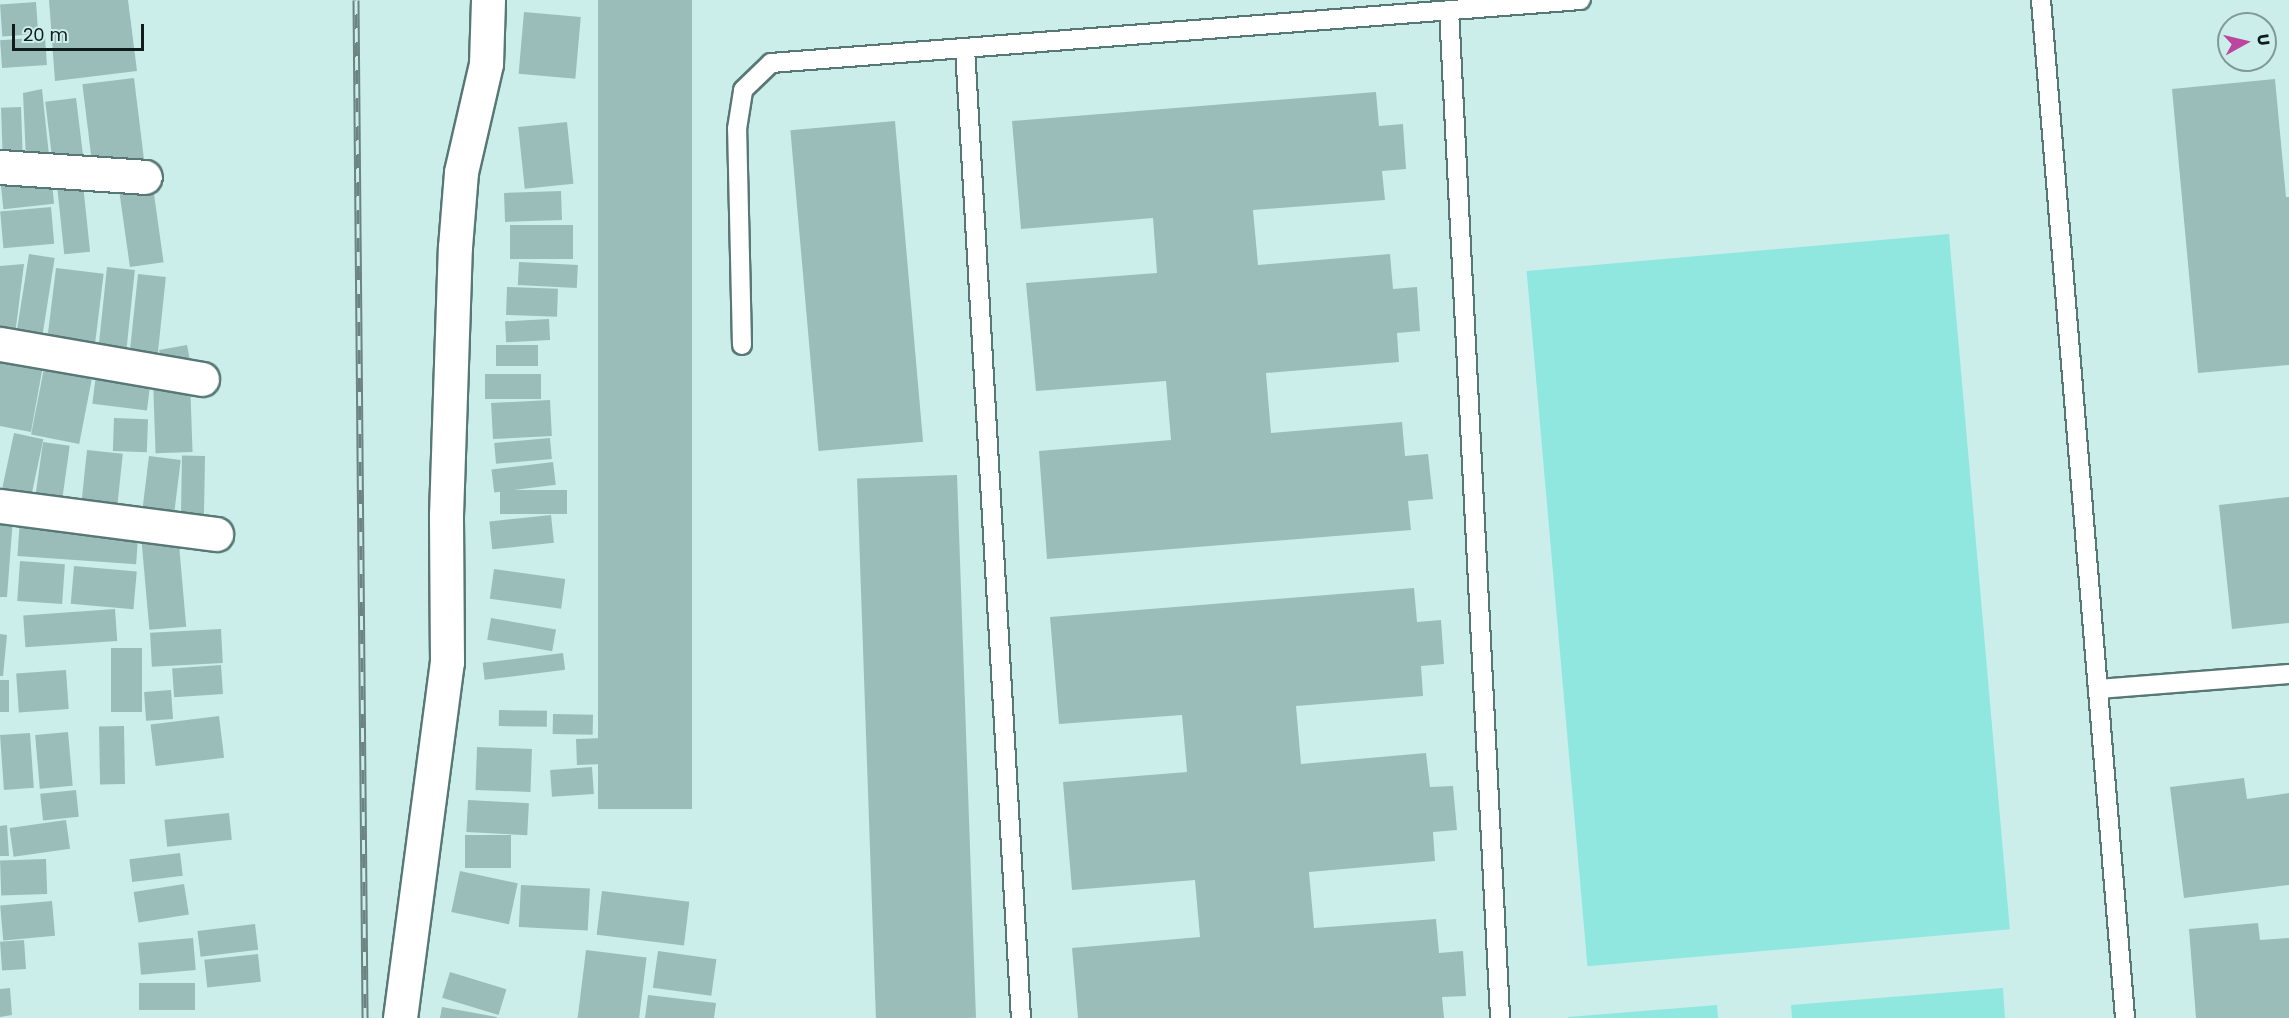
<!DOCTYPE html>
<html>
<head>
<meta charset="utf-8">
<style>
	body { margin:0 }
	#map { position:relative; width:2289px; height:1018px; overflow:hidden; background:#cbeeeb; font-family:Poppins,sans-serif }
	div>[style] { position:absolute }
	.green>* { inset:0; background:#90e7e0; transform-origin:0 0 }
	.building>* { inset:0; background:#9bbdba; transform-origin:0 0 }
	.roads { filter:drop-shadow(2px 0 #587875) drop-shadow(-2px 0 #587875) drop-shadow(0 2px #587875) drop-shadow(0 -2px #587875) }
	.lane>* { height:18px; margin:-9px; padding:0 9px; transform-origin:9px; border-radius:9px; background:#fff }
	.street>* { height:33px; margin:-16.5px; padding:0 16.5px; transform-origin:16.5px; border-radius:16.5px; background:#fff }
	.rail>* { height:7px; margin-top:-3.5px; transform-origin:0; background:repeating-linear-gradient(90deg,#cbeeeb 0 14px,#6b8381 0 28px); box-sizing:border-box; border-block:2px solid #6b8381 }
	span { translate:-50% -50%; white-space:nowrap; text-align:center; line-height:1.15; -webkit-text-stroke:6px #cbeeeb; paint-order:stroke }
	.north { position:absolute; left:2217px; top:12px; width:60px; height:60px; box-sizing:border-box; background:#cbeeeb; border:2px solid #809a98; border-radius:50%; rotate:82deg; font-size:16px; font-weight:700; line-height:24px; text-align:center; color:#0f1c1b }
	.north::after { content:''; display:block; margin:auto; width:21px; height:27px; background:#bc469d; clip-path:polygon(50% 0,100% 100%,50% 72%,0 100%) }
	.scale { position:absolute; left:12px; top:24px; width:132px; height:27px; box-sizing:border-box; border:3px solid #0f1c1b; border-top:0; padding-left:8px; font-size:18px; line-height:21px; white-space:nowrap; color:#0f1c1b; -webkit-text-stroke:4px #cbeeeb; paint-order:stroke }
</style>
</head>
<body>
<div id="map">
	<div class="green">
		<i style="left:1949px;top:234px;width:698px;height:424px;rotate:85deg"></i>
		<i style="clip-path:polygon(2003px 988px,2005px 1018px,1792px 1018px,1791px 1005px)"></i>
		<i style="clip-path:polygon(1717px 1005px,1718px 1018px,1568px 1018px,1568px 1017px)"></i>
	</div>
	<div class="building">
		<i style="clip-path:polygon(49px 0,128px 0,137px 71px,55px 81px)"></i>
		<i style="left:598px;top:0;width:94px;height:809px"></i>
		<i style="left:36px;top:2px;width:32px;height:36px;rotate:86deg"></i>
		<i style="left:524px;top:12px;width:57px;height:62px;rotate:5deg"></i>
		<i style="left:45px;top:37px;width:28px;height:45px;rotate:86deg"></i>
		<i style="left:134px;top:78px;width:86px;height:52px;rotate:83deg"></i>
		<i style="clip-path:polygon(2275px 79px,2286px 197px,2289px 197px,2289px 365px,2198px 373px,2172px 89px)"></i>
		<i style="clip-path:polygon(42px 89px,50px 165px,26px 159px,23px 93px)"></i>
		<i style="clip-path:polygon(1376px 92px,1379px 126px,1403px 124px,1406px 169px,1382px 171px,1385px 200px,1253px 210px,1258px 265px,1390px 254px,1393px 289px,1417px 287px,1420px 331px,1397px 333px,1399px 362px,1266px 373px,1271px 433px,1402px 422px,1405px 456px,1428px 454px,1433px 499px,1408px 501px,1411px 530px,1047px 559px,1039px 451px,1171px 440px,1166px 381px,1036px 391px,1026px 283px,1157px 273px,1153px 218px,1021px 229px,1012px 121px)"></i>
		<i style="left:76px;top:98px;width:61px;height:31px;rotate:83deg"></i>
		<i style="left:21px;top:107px;width:53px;height:20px;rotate:88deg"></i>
		<i style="left:895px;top:121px;width:322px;height:105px;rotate:85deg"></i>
		<i style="left:567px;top:122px;width:62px;height:49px;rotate:84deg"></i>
		<i style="left:51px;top:174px;width:30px;height:51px;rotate:84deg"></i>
		<i style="left:83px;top:184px;width:68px;height:26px;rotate:84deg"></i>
		<i style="left:153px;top:187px;width:76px;height:34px;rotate:82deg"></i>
		<i style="left:561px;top:191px;width:29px;height:57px;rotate:88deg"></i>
		<i style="left:51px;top:207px;width:37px;height:51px;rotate:85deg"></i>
		<i style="left:510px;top:225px;width:63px;height:34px"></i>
		<i style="left:29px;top:254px;width:26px;height:86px;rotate:9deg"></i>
		<i style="left:519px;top:262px;width:59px;height:23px;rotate:3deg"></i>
		<i style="clip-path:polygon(24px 264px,15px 335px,0 333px,0 266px)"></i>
		<i style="left:107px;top:267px;width:28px;height:86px;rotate:6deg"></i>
		<i style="left:56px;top:268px;width:48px;height:70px;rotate:7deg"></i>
		<i style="left:138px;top:274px;width:28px;height:82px;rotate:6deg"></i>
		<i style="left:507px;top:287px;width:51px;height:28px;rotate:2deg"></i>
		<i style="left:549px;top:319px;width:21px;height:44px;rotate:87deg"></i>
		<i style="clip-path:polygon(187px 345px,192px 370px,164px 371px,159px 350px)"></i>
		<i style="left:538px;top:345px;width:21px;height:42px;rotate:90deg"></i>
		<i style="clip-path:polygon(0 354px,44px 360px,31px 432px,0 426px)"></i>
		<i style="left:46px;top:358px;width:49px;height:78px;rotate:11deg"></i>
		<i style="left:97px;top:366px;width:55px;height:38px;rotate:7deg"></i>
		<i style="left:485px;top:374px;width:56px;height:25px"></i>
		<i style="left:190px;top:379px;width:73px;height:37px;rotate:88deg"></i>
		<i style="left:550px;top:400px;width:36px;height:59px;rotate:87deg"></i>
		<i style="left:114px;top:418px;width:34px;height:33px;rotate:2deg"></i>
		<i style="left:14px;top:433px;width:30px;height:67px;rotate:12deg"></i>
		<i style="left:550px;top:438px;width:21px;height:56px;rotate:85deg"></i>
		<i style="left:43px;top:442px;width:27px;height:63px;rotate:8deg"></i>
		<i style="left:87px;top:450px;width:36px;height:60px;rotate:6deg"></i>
		<i style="left:149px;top:456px;width:32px;height:61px;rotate:7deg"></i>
		<i style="left:205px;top:456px;width:66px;height:23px;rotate:91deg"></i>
		<i style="left:553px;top:462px;width:23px;height:62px;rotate:83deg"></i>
		<i style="left:957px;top:475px;width:543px;height:100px;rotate:88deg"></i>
		<i style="left:567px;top:490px;width:24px;height:67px;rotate:90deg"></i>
		<i style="clip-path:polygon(2289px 497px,2289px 623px,2232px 629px,2219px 505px)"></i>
		<i style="left:551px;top:515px;width:28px;height:62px;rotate:84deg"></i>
		<i style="clip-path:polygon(0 517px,13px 518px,7px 597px,0 597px)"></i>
		<i style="left:20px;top:519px;width:119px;height:37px;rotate:4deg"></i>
		<i style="left:178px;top:533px;width:94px;height:37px;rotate:85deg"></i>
		<i style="left:20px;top:561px;width:45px;height:40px;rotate:4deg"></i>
		<i style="left:74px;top:566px;width:63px;height:38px;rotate:5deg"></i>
		<i style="left:494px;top:569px;width:72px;height:30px;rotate:8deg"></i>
		<i style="clip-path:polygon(1414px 588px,1417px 622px,1441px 620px,1444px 664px,1421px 666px,1423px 696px,1296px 706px,1301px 764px,1426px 753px,1430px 787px,1453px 786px,1457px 830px,1433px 832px,1435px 861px,1309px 872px,1314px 928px,1436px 919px,1439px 953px,1463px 951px,1466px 996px,1442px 997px,1444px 1018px,1078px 1018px,1072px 948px,1200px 937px,1195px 880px,1072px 890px,1063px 782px,1187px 772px,1182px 715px,1059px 724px,1050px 617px)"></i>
		<i style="left:115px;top:609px;width:32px;height:92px;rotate:86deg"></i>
		<i style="left:491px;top:618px;width:66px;height:22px;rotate:10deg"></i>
		<i style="left:221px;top:629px;width:34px;height:71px;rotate:87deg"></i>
		<i style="clip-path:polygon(0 634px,7px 635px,3px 676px,0 676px)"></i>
		<i style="left:111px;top:648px;width:31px;height:64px"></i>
		<i style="left:563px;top:653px;width:17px;height:81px;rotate:83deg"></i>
		<i style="left:221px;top:665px;width:29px;height:49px;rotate:86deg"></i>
		<i style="left:66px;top:670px;width:39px;height:50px;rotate:86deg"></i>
		<i style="left:0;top:680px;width:9px;height:32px"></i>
		<i style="left:171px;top:690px;width:29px;height:27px;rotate:86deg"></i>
		<i style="left:499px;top:710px;width:48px;height:16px;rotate:1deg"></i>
		<i style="left:553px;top:714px;width:40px;height:20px;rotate:1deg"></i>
		<i style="left:219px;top:716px;width:42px;height:69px;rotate:83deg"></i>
		<i style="left:124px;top:726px;width:58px;height:25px;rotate:89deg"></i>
		<i style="left:68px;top:732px;width:54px;height:33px;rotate:85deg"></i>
		<i style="left:30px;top:733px;width:55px;height:30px;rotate:86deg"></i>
		<i style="left:603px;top:738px;width:26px;height:27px;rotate:88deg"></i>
		<i style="left:477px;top:747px;width:55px;height:43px;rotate:2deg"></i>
		<i style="left:592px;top:767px;width:27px;height:42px;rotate:86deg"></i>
		<i style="clip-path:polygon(2244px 778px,2247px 799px,2289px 793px,2289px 885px,2184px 898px,2170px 787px)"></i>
		<i style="left:76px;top:790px;width:27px;height:36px;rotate:84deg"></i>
		<i style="left:468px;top:800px;width:61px;height:32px;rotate:3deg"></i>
		<i style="left:229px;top:813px;width:27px;height:65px;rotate:84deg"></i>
		<i style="left:66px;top:820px;width:29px;height:57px;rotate:82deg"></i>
		<i style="clip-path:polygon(7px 825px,9px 856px,0 856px,0 826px)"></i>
		<i style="left:465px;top:835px;width:46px;height:33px"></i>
		<i style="left:180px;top:853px;width:23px;height:51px;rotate:83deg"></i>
		<i style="left:46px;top:859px;width:35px;height:46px;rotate:88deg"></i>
		<i style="left:460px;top:871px;width:59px;height:42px;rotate:12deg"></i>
		<i style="left:184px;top:884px;width:31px;height:51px;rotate:81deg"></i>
		<i style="left:521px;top:885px;width:69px;height:42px;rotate:3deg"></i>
		<i style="left:602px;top:891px;width:88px;height:44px;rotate:7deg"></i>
		<i style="left:52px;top:901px;width:35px;height:52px;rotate:85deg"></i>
		<i style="clip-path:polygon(2258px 923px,2260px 940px,2289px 938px,2289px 1018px,2196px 1018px,2189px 929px)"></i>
		<i style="left:255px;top:924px;width:26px;height:58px;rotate:83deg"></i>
		<i style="left:193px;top:938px;width:32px;height:55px;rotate:85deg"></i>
		<i style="left:24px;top:940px;width:29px;height:24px;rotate:86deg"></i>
		<i style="left:586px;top:950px;width:61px;height:69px;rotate:7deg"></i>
		<i style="left:658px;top:951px;width:59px;height:37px;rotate:8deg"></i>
		<i style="left:258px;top:954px;width:28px;height:54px;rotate:84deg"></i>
		<i style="left:450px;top:972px;width:59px;height:27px;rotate:17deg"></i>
		<i style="left:195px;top:983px;width:27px;height:56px;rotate:90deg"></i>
		<i style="clip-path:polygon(10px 988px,12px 1015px,0 1017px,0 989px)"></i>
		<i style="clip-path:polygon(648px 995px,716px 1003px,714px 1018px,645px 1018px)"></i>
		<i style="clip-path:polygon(442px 1007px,497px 1017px,497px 1018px,440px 1018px)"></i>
	</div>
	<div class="roads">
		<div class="lane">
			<i style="left:2041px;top:0;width:1021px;rotate:85.28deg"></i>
			<i style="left:1449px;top:10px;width:1009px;rotate:87.1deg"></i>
			<i style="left:965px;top:48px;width:972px;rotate:86.7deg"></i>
			<i style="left:742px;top:345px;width:216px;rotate:-91.3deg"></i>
			<i style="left:737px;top:129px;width:39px;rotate:-81deg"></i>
			<i style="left:743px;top:90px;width:39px;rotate:-44deg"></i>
			<i style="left:771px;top:63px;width:812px;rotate:-4.45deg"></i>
			<i style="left:2098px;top:689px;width:192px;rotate:-4.5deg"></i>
		</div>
		<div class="street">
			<i style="left:0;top:167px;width:145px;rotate:3.9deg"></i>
			<i style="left:0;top:344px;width:205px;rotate:9.8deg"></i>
			<i style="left:0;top:506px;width:218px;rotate:7.4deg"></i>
			<i style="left:400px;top:1018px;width:359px;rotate:-82.5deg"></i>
			<i style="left:447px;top:662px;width:147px;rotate:-90.4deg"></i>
			<i style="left:446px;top:515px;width:268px;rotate:-88.1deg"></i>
			<i style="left:455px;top:247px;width:75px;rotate:-85.4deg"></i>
			<i style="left:461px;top:172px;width:111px;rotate:-77deg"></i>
			<i style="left:486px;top:64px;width:64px;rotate:-88.2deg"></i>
		</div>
	</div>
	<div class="rail">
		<i style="left:356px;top:0;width:1018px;rotate:89.49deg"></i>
	</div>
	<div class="north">U</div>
	<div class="scale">20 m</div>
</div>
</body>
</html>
